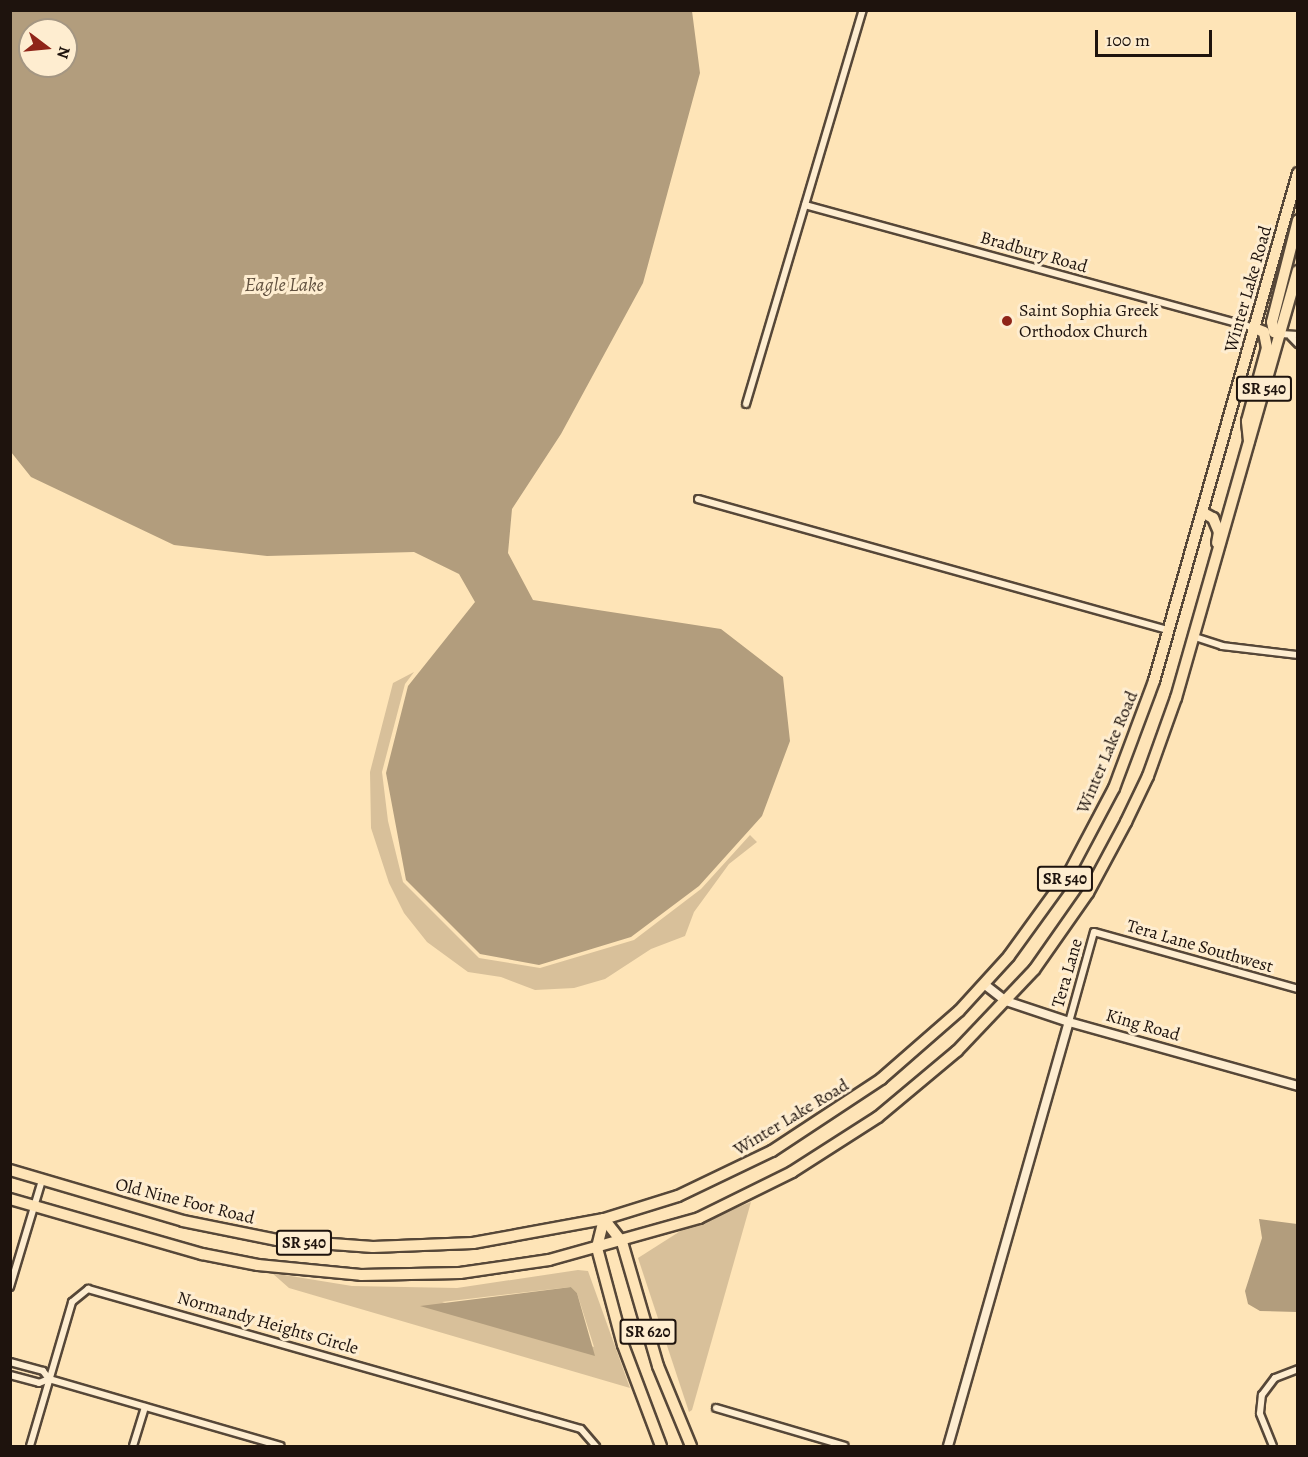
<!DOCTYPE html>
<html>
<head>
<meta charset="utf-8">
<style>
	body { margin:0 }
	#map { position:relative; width:1308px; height:1457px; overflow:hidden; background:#fee4b7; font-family:Alegreya,serif }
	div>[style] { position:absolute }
	.green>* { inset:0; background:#d8c09a }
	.water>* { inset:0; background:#b29d7d }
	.roads { filter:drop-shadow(2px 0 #564738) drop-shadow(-2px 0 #564738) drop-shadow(0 2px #564738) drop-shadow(0 -2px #564738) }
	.minor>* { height:6px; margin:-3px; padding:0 3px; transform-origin:3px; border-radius:3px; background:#feedd0 }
	.tertiary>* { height:8px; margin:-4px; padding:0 4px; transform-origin:4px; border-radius:4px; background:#feedd0 }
	.primary>* { height:10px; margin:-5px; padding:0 5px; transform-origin:5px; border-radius:5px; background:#fee4b7 }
	.dots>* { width:16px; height:16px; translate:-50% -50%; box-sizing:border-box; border:3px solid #feedd0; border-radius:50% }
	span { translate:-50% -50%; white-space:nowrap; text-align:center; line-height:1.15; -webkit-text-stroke:6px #feedd0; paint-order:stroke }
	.shield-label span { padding:2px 4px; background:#feedd0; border:2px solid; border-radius:4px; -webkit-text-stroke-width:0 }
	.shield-label { font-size:16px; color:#1e130d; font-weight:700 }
	.street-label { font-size:18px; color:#1e130d }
	.poi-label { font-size:18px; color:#1e130d }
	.left { translate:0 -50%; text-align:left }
	.water-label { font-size:20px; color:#61513f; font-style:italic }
	.frame { position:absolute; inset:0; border:12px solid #1e130d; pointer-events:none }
	.north { position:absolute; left:18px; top:18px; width:60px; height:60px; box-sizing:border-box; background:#feedd0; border:2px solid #a49682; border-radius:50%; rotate:106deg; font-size:16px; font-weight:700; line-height:24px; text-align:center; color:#1e130d }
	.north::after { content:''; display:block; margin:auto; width:21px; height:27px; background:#8f2418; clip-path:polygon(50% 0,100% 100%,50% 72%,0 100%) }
	.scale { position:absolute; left:1095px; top:30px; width:117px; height:27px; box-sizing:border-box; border:3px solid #1e130d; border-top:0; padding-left:8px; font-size:18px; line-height:21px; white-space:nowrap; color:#1e130d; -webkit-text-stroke:4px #feedd0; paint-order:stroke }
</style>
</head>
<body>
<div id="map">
	<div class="green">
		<i style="clip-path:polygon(414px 672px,405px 684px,382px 772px,388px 821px,403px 882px,479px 958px,540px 968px,634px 940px,701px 889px,750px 835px,757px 842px,729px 864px,694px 912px,685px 936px,651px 949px,605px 979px,574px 988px,535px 990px,501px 977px,468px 972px,427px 942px,404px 913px,389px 883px,371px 828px,370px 772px,393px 683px)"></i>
		<i style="clip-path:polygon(751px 1202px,692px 1410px,689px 1412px,638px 1258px,682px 1230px)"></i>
		<i style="clip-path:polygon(evenodd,578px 1270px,588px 1271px,630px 1388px,289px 1288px,272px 1273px,352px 1286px,457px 1288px,578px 1270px,571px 1287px,577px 1293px,594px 1347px,442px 1302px,571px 1287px)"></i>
	</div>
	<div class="water">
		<i style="clip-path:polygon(evenodd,10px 11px,692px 11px,700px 73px,643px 283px,561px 434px,512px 509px,508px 553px,533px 600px,721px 629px,783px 677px,790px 741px,762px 816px,699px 886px,631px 937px,539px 965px,480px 954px,406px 880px,386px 773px,408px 686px,475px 602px,459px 574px,414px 552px,267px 556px,174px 545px,31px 477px,11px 452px,10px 11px,30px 30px,66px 30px,66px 66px,30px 66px,30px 30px)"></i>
		<i style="clip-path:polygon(1259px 1219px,1297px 1224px,1297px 1312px,1260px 1311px,1248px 1304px,1245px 1291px,1262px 1238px)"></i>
		<i style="clip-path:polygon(571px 1287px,577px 1293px,595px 1356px,420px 1306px)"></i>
	</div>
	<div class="roads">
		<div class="minor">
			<i style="left:805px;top:205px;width:466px;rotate:15.3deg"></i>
			<i style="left:1280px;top:334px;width:18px;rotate:3deg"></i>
			<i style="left:1291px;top:337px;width:10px;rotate:45deg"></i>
			<i style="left:746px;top:404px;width:411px;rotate:-73.5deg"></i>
			<i style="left:698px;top:499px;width:488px;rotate:15.6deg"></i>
			<i style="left:1195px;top:637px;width:28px;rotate:18deg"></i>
			<i style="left:1222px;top:646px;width:77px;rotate:6.8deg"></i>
			<i style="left:1069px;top:1022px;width:93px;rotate:-74.5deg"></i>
			<i style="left:1094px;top:932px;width:212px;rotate:15.6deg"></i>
			<i style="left:10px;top:1287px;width:112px;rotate:-73.3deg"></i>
			<i style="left:10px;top:1362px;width:34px;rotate:15deg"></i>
			<i style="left:43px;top:1371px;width:10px;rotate:53deg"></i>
			<i style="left:49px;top:1379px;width:241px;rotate:16.1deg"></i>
			<i style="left:10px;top:1375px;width:30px;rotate:15deg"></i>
			<i style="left:39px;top:1383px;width:11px;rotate:-22deg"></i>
			<i style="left:716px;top:1408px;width:134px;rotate:16.4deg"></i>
			<i style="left:30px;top:1446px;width:150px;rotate:-73.7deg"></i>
			<i style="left:72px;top:1302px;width:21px;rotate:-39deg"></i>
			<i style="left:88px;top:1289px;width:512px;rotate:15.85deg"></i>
			<i style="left:581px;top:1429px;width:23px;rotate:49deg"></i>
			<i style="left:133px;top:1446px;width:41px;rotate:-72.9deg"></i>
			<i style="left:1273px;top:1446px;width:35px;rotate:-112deg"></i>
			<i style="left:1260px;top:1413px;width:18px;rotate:-84deg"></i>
			<i style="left:1262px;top:1395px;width:21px;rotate:-53deg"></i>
			<i style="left:1275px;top:1378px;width:25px;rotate:-21deg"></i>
		</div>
		<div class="tertiary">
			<i style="left:984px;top:984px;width:28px;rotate:38deg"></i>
			<i style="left:1006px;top:1001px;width:66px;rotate:18.4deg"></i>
			<i style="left:1069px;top:1022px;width:238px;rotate:15.6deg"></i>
			<i style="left:948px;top:1446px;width:441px;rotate:-74.1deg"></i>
		</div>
		<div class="primary">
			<i style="left:1280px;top:334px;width:6px;rotate:-162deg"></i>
			<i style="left:1274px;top:332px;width:10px;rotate:-101deg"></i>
			<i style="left:1272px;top:322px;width:105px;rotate:-75.7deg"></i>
			<i style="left:1249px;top:441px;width:20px;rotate:-96deg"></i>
			<i style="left:1247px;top:421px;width:76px;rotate:-74.7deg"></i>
			<i style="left:1267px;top:348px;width:16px;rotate:-101deg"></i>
			<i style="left:1264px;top:332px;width:11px;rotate:-158deg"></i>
			<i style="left:1202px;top:512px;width:13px;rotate:29deg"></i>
			<i style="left:1213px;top:518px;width:15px;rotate:67deg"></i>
			<i style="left:1219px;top:532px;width:11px;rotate:100deg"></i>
			<i style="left:10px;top:1170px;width:180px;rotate:16.4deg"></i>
			<i style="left:183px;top:1221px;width:96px;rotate:11.4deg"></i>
			<i style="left:277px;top:1240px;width:96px;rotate:4.2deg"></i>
			<i style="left:373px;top:1247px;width:100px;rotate:-2.3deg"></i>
			<i style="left:473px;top:1243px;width:133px;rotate:-10.4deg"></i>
			<i style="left:604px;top:1219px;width:77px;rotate:-17.3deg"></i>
			<i style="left:678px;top:1196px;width:104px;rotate:-25.6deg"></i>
			<i style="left:772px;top:1151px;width:131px;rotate:-33.4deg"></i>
			<i style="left:881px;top:1079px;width:103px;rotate:-41.1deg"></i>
			<i style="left:959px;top:1011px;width:74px;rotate:-47.7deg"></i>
			<i style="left:1009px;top:956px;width:102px;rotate:-54.1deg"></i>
			<i style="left:1069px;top:873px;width:96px;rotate:-62.1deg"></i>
			<i style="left:1114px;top:788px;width:114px;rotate:-69.5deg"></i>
			<i style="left:1154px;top:681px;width:528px;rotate:-74.17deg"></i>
			<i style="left:10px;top:1199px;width:200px;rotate:16deg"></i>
			<i style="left:202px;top:1254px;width:57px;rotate:11.1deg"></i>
			<i style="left:258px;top:1265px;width:103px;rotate:5.5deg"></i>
			<i style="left:361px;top:1275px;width:99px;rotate:-1.2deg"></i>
			<i style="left:460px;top:1273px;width:90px;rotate:-8.3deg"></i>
			<i style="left:549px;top:1260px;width:156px;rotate:-15.6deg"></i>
			<i style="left:699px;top:1218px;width:104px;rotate:-26.3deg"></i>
			<i style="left:792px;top:1172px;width:102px;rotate:-32.6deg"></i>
			<i style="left:878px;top:1117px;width:103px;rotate:-39.9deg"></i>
			<i style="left:957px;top:1051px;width:112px;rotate:-46.5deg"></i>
			<i style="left:1034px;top:970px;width:94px;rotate:-55deg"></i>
			<i style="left:1088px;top:893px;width:81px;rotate:-61.8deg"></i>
			<i style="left:1126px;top:822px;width:51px;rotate:-64.4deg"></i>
			<i style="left:1148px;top:776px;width:83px;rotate:-70.3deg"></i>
			<i style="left:1176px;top:698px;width:444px;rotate:-74.1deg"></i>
			<i style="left:604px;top:1219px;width:29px;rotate:52deg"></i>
			<i style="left:622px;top:1242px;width:129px;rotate:73.8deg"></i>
			<i style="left:658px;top:1366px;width:87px;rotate:67.6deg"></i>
			<i style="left:604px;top:1219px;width:30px;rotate:104deg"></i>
			<i style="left:597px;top:1248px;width:100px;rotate:75deg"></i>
			<i style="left:623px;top:1345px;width:108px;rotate:69.4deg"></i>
		</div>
	</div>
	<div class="dots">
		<i style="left:1007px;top:321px;background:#8f2418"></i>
	</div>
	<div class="shield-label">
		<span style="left:1264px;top:389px">SR 540</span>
		<span style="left:1065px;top:879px">SR 540</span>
		<span style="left:304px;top:1243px">SR 540</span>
		<span style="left:648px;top:1332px">SR 620</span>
	</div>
	<div class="street-label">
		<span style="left:1034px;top:252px;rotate:16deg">Bradbury Road</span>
		<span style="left:1248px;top:289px;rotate:-74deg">Winter Lake Road</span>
		<span style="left:1107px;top:752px;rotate:-67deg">Winter Lake Road</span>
		<span style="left:1200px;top:946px;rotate:16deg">Tera Lane Southwest</span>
		<span style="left:1067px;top:973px;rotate:-74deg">Tera Lane</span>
		<span style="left:1143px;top:1025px;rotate:16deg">King Road</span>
		<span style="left:791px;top:1117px;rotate:-31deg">Winter Lake Road</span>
		<span style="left:185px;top:1201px;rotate:14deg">Old Nine Foot Road</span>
		<span style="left:268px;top:1323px;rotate:16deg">Normandy Heights Circle</span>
	</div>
	<div class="poi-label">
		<span class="left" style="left:1019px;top:321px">Saint Sophia Greek<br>Orthodox Church</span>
	</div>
	<div class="water-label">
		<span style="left:284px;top:284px">Eagle Lake</span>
	</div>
	<div class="frame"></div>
	<div class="north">N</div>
	<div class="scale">100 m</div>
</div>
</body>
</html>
